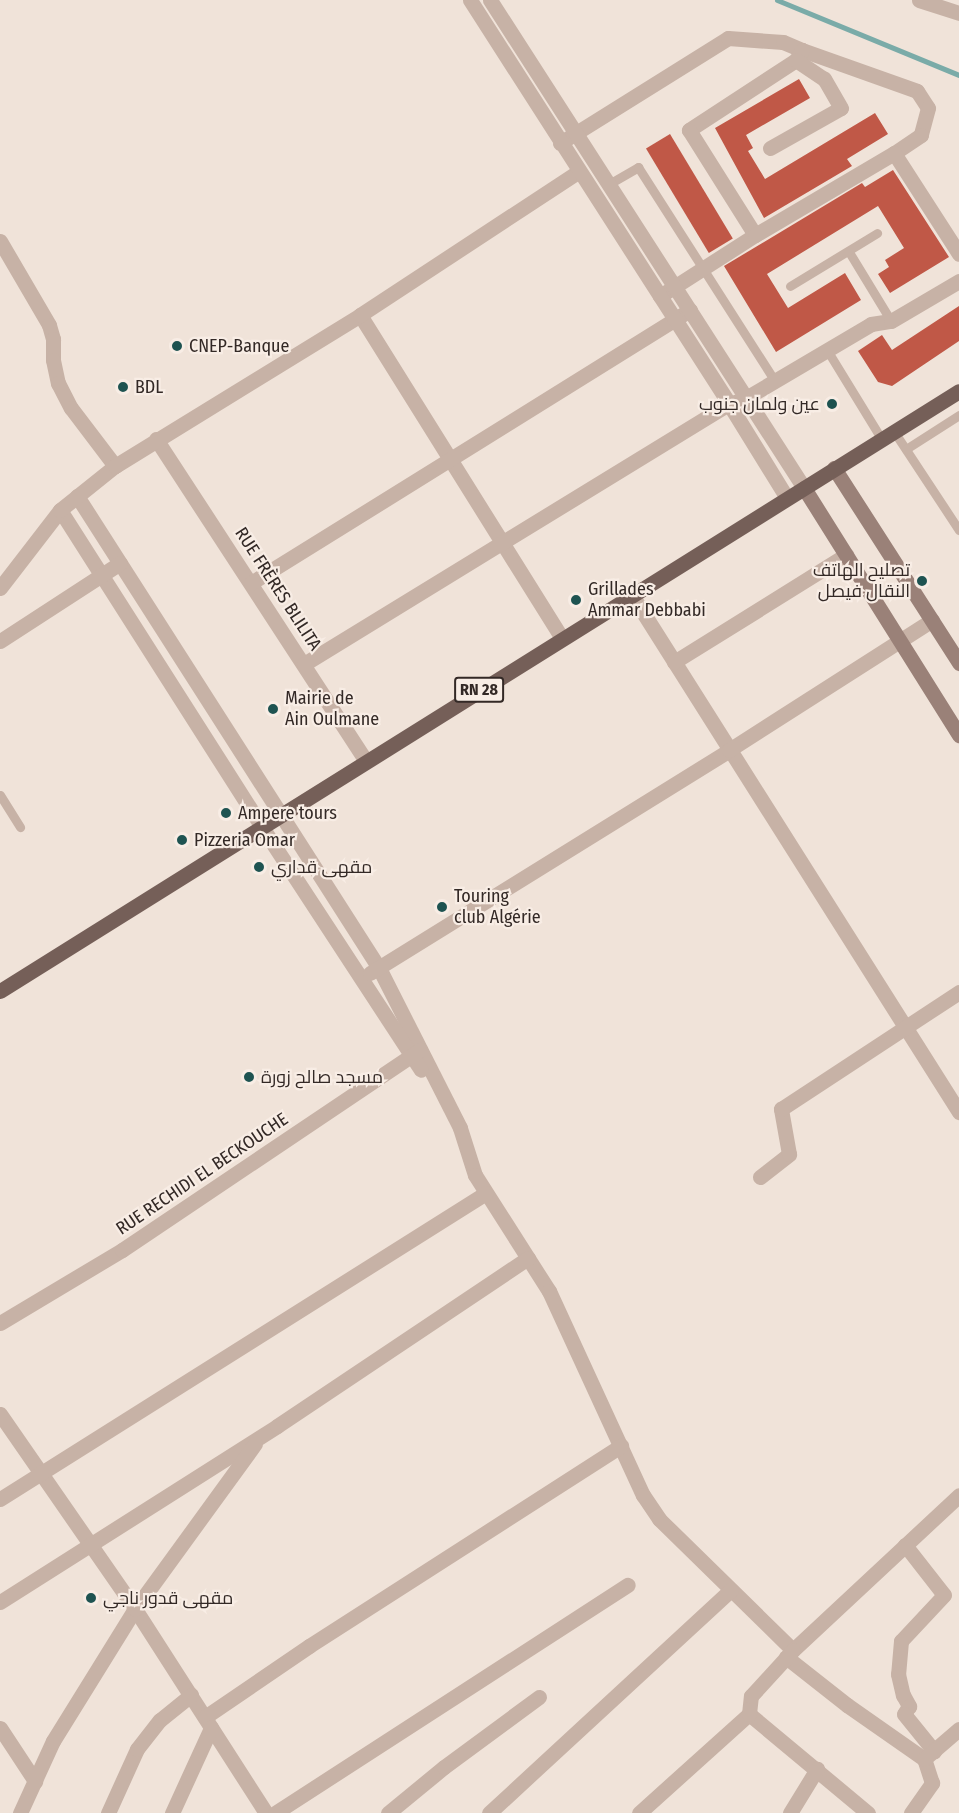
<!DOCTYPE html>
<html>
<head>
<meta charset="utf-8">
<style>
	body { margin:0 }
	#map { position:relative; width:959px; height:1813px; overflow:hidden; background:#f0e3d9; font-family:"Fira Sans Condensed",Cairo,sans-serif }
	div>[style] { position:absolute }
	.stream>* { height:5px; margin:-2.5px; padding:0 2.5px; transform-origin:2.5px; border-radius:2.5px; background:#7aaba8 }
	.building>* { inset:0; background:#c05847; transform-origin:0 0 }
	.service>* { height:9px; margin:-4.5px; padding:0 4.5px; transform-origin:4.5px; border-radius:4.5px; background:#c7b2a6 }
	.minor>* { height:15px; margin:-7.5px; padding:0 7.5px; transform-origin:7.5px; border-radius:7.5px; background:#c7b2a6 }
	.tertiary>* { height:15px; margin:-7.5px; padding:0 7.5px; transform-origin:7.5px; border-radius:7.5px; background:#c7b2a6 }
	.secondary>* { height:15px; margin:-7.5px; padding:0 7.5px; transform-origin:7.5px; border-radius:7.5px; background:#9a8178 }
	.primary>* { height:15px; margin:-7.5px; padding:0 7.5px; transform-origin:7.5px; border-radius:7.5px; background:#755f58 }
	.dots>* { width:16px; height:16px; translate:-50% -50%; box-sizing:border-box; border:3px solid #f8ede5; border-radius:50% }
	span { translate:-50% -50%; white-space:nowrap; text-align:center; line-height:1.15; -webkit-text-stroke:4.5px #f8ede5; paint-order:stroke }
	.shield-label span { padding:2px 4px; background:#f8ede5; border:2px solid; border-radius:4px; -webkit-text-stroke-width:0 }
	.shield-label { font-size:16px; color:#332926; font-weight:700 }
	.poi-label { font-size:18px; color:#332926 }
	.left { translate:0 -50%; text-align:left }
	.right { translate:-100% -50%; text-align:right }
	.street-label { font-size:18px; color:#332926 }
</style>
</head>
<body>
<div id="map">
	<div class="stream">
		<i style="left:777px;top:0;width:197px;rotate:22.4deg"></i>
	</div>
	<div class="building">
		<i style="clip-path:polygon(799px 79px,810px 98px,746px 135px,753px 148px,748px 151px,765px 179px,875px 113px,888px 134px,847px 159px,852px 166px,764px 218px,715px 128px)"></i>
		<i style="left:670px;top:134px;width:122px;height:28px;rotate:59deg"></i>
		<i style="clip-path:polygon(893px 170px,949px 257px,890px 293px,878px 274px,889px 267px,885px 260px,904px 248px,878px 206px,767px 274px,788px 308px,845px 273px,861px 300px,776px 352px,724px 266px,862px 183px,865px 187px)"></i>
		<i style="clip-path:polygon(959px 306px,959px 341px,892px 386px,878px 382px,858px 351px,882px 335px,892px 350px)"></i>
	</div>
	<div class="service">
		<i style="left:609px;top:184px;width:34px;rotate:-30deg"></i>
		<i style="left:638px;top:167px;width:254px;rotate:57.4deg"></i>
		<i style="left:849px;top:252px;width:81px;rotate:58.7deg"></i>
		<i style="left:790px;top:286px;width:102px;rotate:-31.3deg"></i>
		<i style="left:827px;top:350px;width:103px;rotate:58.5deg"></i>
		<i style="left:893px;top:430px;width:120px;rotate:56.6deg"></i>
		<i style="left:906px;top:449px;width:63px;rotate:-32.7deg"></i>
		<i style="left:0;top:795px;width:38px;rotate:58deg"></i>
	</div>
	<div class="minor">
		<i style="left:919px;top:0;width:42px;rotate:18deg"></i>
		<i style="left:802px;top:50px;width:122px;rotate:19.6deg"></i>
		<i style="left:917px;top:91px;width:20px;rotate:57deg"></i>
		<i style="left:928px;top:108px;width:28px;rotate:105deg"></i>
		<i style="left:921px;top:135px;width:32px;rotate:146deg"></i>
		<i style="left:560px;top:143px;width:198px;rotate:-32deg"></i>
		<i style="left:728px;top:38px;width:55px;rotate:4.2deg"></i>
		<i style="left:783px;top:42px;width:21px;rotate:23deg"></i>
		<i style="left:802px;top:50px;width:12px;rotate:121deg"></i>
		<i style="left:796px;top:60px;width:128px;rotate:146.8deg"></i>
		<i style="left:689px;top:130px;width:124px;rotate:57.8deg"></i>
		<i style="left:755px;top:235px;width:113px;rotate:147.3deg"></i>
		<i style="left:770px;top:148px;width:81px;rotate:-29.4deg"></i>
		<i style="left:841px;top:108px;width:34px;rotate:-120deg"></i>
		<i style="left:824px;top:79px;width:34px;rotate:-146deg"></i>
		<i style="left:755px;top:235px;width:161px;rotate:-30.5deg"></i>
		<i style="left:894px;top:153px;width:120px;rotate:57.2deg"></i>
		<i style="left:0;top:241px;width:97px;rotate:59.7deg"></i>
		<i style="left:49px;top:325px;width:15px;rotate:74deg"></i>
		<i style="left:53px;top:339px;width:21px;rotate:90deg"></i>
		<i style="left:53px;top:360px;width:24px;rotate:78deg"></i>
		<i style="left:58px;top:383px;width:28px;rotate:63deg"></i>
		<i style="left:71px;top:408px;width:73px;rotate:52.8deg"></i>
		<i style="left:360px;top:315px;width:381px;rotate:58deg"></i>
		<i style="left:156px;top:439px;width:384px;rotate:56.9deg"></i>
		<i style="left:77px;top:496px;width:560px;rotate:57.39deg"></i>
		<i style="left:379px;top:968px;width:179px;rotate:63.1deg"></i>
		<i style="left:460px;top:1128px;width:49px;rotate:72.3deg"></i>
		<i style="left:475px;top:1175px;width:138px;rotate:57.5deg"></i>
		<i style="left:549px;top:1291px;width:225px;rotate:65.3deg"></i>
		<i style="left:643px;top:1495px;width:29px;rotate:56deg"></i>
		<i style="left:659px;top:1519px;width:187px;rotate:44.4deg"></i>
		<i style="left:793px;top:1650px;width:227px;rotate:-43deg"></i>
		<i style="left:60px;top:510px;width:376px;rotate:57.5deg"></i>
		<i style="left:262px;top:827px;width:290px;rotate:56.8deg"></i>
		<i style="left:251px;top:583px;width:517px;rotate:-31.88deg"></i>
		<i style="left:0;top:588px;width:98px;rotate:-52.4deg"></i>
		<i style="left:60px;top:510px;width:70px;rotate:-38.7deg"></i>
		<i style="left:115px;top:466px;width:288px;rotate:-31.6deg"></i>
		<i style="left:360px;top:315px;width:261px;rotate:-33.3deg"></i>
		<i style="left:632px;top:595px;width:612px;rotate:57.69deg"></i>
		<i style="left:0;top:641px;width:143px;rotate:-33deg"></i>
		<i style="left:674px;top:662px;width:203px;rotate:-31.9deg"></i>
		<i style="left:304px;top:664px;width:498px;rotate:-31.5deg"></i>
		<i style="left:729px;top:404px;width:18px;rotate:-19deg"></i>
		<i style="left:746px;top:398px;width:145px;rotate:-30.6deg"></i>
		<i style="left:871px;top:324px;width:20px;rotate:-9deg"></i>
		<i style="left:891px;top:321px;width:79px;rotate:-30.5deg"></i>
		<i style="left:370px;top:973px;width:423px;rotate:-31.8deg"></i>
		<i style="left:729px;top:750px;width:241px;rotate:-32.6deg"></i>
		<i style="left:760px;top:1177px;width:37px;rotate:-38deg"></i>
		<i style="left:789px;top:1154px;width:46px;rotate:-100.1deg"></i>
		<i style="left:781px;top:1109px;width:213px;rotate:-33.3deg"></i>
		<i style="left:0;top:1323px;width:142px;rotate:-30.9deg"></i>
		<i style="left:122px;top:1250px;width:359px;rotate:-33.9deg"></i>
		<i style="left:0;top:1414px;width:237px;rotate:55.3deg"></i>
		<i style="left:135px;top:1609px;width:242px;rotate:57.3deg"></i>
		<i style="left:0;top:1499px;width:574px;rotate:-32.2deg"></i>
		<i style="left:905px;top:1545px;width:63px;rotate:52deg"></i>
		<i style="left:944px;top:1595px;width:63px;rotate:133.1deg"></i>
		<i style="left:901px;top:1641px;width:33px;rotate:95deg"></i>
		<i style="left:898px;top:1674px;width:22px;rotate:77deg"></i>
		<i style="left:903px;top:1695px;width:13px;rotate:61deg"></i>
		<i style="left:909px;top:1706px;width:9px;rotate:122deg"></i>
		<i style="left:904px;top:1714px;width:48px;rotate:51deg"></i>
		<i style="left:0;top:1602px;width:328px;rotate:-32.4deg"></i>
		<i style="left:277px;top:1426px;width:302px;rotate:-33.8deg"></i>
		<i style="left:786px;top:1657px;width:78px;rotate:38.2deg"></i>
		<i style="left:847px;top:1705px;width:94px;rotate:35deg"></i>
		<i style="left:749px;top:1714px;width:155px;rotate:39.8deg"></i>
		<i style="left:205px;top:1717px;width:126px;rotate:-34.3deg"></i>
		<i style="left:309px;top:1646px;width:371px;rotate:-32.7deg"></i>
		<i style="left:0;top:1728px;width:64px;rotate:56.6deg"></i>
		<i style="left:20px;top:1813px;width:79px;rotate:-65.4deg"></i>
		<i style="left:53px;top:1741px;width:155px;rotate:-58.2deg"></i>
		<i style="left:135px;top:1609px;width:204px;rotate:-54deg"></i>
		<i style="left:108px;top:1813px;width:70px;rotate:-65.6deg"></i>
		<i style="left:137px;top:1749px;width:37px;rotate:-52deg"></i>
		<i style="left:160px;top:1720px;width:40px;rotate:-39deg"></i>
		<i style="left:172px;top:1813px;width:94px;rotate:-65.4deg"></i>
		<i style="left:275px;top:1813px;width:420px;rotate:-32.9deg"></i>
		<i style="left:388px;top:1813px;width:72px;rotate:-39.4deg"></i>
		<i style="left:444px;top:1767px;width:118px;rotate:-36.4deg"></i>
		<i style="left:489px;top:1813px;width:329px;rotate:-42.7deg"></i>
		<i style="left:639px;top:1813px;width:148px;rotate:-42deg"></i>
		<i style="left:749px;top:1714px;width:18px;rotate:-84deg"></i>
		<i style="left:751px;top:1696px;width:62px;rotate:-47.6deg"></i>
		<i style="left:790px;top:1813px;width:52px;rotate:-58.5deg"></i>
		<i style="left:911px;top:1813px;width:37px;rotate:-55deg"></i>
		<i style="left:932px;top:1783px;width:25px;rotate:-108deg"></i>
		<i style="left:924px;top:1759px;width:46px;rotate:-40.6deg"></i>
	</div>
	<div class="tertiary">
		<i style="left:470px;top:0;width:480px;rotate:57.3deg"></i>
		<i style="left:729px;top:404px;width:110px;rotate:58.3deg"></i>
		<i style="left:490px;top:0;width:580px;rotate:57.24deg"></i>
	</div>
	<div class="secondary">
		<i style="left:834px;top:468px;width:232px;rotate:57.3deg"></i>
		<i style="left:804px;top:488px;width:292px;rotate:57.9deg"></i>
	</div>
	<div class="primary">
		<i style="left:0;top:991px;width:1131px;rotate:-32.03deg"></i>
	</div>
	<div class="dots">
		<i style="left:177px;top:346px;background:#1e5351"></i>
		<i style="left:123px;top:387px;background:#1e5351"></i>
		<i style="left:832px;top:404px;background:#1e5351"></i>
		<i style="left:922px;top:581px;background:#1e5351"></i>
		<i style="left:576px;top:600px;background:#1e5351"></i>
		<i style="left:273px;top:709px;background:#1e5351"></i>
		<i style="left:226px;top:813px;background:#1e5351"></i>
		<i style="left:182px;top:840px;background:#1e5351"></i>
		<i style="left:259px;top:867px;background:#1e5351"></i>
		<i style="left:442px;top:907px;background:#1e5351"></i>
		<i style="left:249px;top:1077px;background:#1e5351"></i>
		<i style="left:91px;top:1598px;background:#1e5351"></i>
	</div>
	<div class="shield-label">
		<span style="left:479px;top:690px">RN 28</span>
	</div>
	<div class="poi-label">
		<span class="left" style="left:189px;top:346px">CNEP-Banque</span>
		<span class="left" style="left:135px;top:387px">BDL</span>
		<span class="right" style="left:820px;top:404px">عين ولمان جنوب</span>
		<span class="right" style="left:910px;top:581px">تصليح الهاتف<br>النقال فيصل</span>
		<span class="left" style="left:588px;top:600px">Grillades<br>Ammar Debbabi</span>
		<span class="left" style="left:285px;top:709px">Mairie de<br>Ain Oulmane</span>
		<span class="left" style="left:238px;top:813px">Ampere tours</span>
		<span class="left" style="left:194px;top:840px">Pizzeria Omar</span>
		<span class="left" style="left:271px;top:867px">مقهى قداري</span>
		<span class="left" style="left:454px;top:907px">Touring<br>club Algérie</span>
		<span class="left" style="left:261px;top:1077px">مسجد صالح زورة</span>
		<span class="left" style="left:103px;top:1598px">مقهى قدور ناجي</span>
	</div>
	<div class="street-label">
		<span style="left:278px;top:589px;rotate:57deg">RUE FRÈRES BLILITA</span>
		<span style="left:202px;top:1174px;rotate:-34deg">RUE RECHIDI EL BECKOUCHE</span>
	</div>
</div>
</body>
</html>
